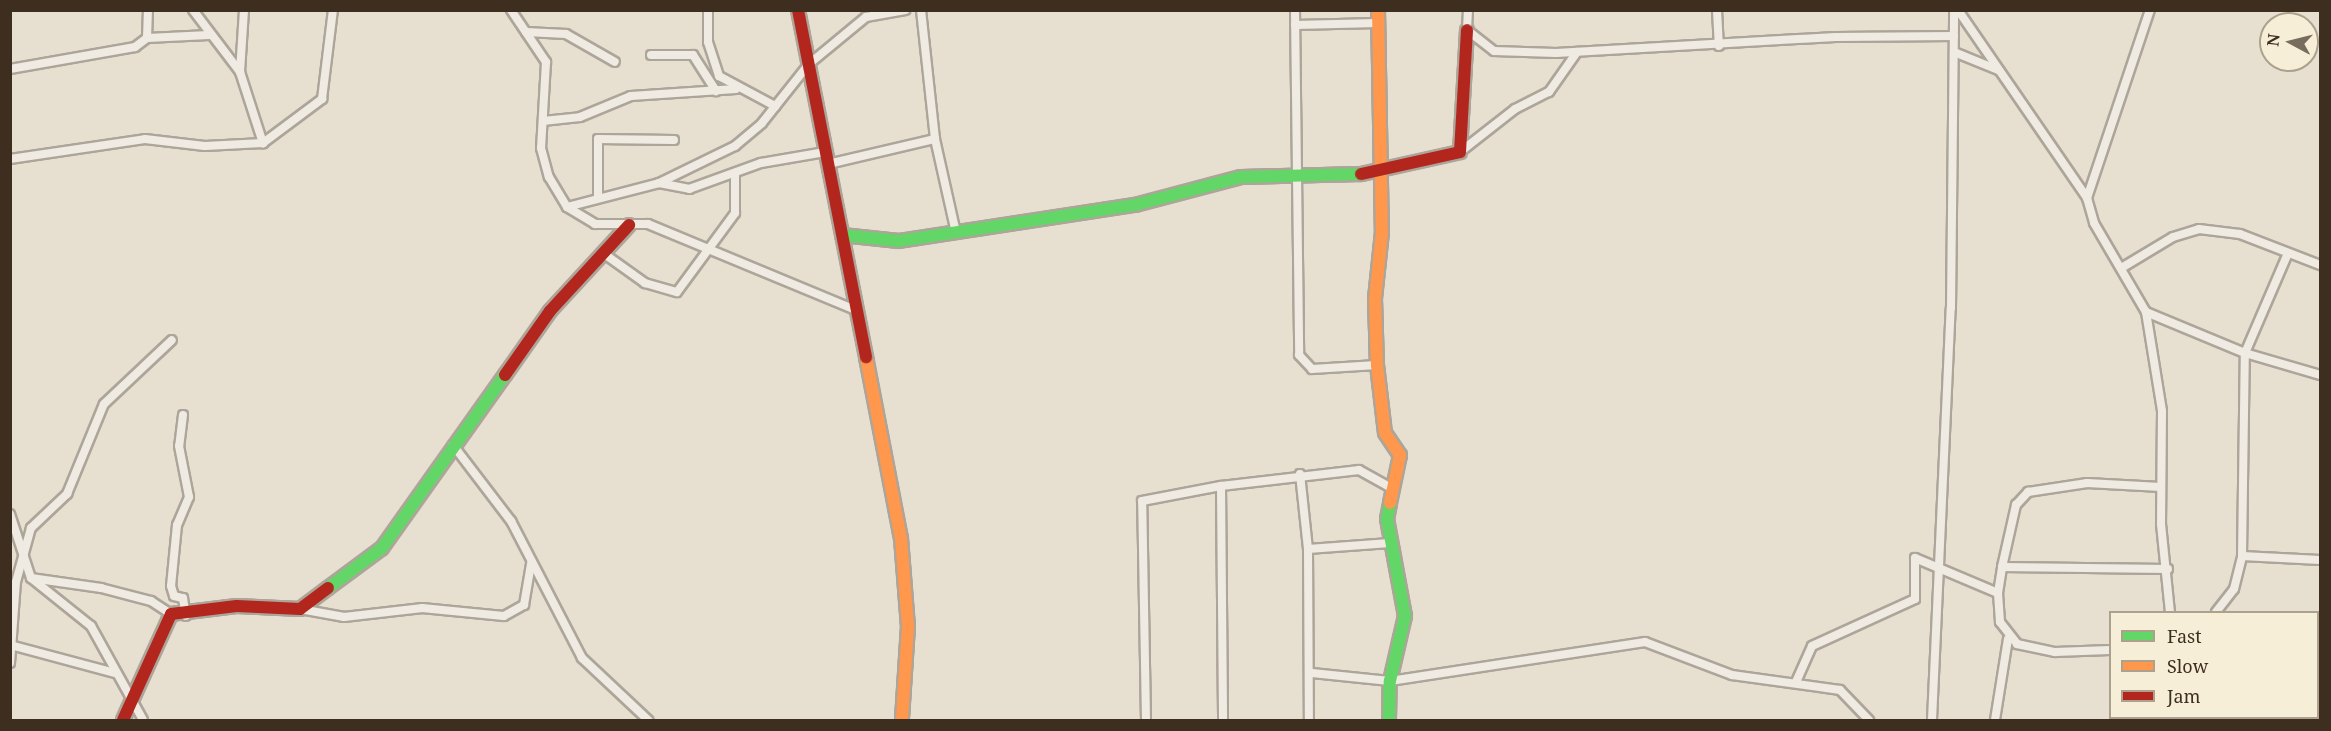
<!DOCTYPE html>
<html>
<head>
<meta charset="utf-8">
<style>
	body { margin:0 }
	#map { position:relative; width:2331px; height:731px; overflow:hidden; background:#e7e0d1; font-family:"Noto Serif",serif }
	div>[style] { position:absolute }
	.roads { filter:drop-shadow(2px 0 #ada599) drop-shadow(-2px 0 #ada599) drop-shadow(0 2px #ada599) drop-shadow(0 -2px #ada599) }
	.street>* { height:8px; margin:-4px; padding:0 4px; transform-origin:4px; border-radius:4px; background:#efebe3 }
	.fast>* { height:12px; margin:-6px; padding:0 6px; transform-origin:6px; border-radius:6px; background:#63d668 }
	.slow>* { height:12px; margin:-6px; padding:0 6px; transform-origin:6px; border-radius:6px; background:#ff974d }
	.jam>* { height:12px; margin:-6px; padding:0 6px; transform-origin:6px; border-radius:6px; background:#b3261e }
	span { translate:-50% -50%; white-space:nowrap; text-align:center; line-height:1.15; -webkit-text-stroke:5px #f7eed8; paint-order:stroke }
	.frame { position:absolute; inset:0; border:12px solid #3d2e20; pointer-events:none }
	.legend { position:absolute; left:2109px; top:611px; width:210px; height:108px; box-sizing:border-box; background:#f7eed8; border:2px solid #ada18e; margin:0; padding:8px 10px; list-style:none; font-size:18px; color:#3d2e20 }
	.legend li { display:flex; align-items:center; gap:12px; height:30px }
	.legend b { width:30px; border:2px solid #ada18e }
	.north { position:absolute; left:2259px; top:12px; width:60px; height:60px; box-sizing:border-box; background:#f7eed8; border:2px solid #ada18e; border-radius:50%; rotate:277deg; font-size:16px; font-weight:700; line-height:24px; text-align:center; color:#3d2e20 }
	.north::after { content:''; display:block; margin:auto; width:21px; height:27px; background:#786c5e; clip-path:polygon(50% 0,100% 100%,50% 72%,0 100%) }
</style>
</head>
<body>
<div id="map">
	<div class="roads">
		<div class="street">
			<i style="left:193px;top:10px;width:78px;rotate:52.8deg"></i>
			<i style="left:240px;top:72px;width:75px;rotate:72.1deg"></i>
			<i style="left:511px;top:10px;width:63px;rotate:56.1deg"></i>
			<i style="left:546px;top:62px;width:86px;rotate:93.3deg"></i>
			<i style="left:541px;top:148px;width:30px;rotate:75deg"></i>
			<i style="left:549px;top:177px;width:35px;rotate:59deg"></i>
			<i style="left:567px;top:207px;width:33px;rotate:31deg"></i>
			<i style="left:595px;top:224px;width:53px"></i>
			<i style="left:648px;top:224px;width:225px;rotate:22.5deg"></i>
			<i style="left:708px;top:10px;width:32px;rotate:90deg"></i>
			<i style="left:708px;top:42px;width:36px;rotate:72deg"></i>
			<i style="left:719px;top:76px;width:64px;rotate:28.2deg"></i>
			<i style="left:921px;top:10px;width:130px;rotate:83.8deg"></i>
			<i style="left:935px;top:139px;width:96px;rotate:77.4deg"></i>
			<i style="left:1295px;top:10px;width:345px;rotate:89.3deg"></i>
			<i style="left:1299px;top:355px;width:19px;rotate:47deg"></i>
			<i style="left:1312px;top:369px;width:65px;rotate:-3.5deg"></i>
			<i style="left:1468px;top:10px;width:20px;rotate:93deg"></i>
			<i style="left:1467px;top:30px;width:34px;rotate:38deg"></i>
			<i style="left:1494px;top:51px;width:62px;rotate:1.8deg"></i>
			<i style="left:1556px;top:53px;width:280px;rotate:-3.3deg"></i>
			<i style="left:1836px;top:37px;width:118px;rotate:-0.5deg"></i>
			<i style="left:1717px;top:10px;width:36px;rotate:87deg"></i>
			<i style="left:1958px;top:10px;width:228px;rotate:55.5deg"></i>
			<i style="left:2087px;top:198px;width:26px;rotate:74deg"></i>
			<i style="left:2094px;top:223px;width:103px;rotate:59.7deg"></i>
			<i style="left:2146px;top:312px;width:100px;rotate:80.8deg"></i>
			<i style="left:2162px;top:411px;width:113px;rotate:90.5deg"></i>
			<i style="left:2161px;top:524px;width:88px;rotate:84.2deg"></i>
			<i style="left:1295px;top:25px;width:83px;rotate:-1.4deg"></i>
			<i style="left:526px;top:32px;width:40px;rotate:2.9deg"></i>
			<i style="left:566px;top:34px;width:56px;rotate:29.7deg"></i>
			<i style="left:147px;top:38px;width:62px;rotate:-2.8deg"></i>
			<i style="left:1954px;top:52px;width:48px;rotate:22.2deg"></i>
			<i style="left:651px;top:55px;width:42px"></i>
			<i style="left:693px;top:55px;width:43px;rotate:57.4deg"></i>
			<i style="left:10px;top:69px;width:127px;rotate:-10deg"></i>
			<i style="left:135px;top:47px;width:15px;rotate:-37deg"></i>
			<i style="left:147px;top:38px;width:28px;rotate:-88deg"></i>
			<i style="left:240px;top:72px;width:62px;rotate:-86.3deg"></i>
			<i style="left:543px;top:121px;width:37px;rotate:-6deg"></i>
			<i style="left:580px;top:117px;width:55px;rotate:-22.4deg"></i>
			<i style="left:631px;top:96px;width:105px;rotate:-3.8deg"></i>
			<i style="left:1460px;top:152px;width:70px;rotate:-38deg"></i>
			<i style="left:1515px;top:109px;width:38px;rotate:-27deg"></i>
			<i style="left:1549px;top:92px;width:49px;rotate:-55deg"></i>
			<i style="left:10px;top:159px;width:136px;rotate:-8.4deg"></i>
			<i style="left:145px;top:139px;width:60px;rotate:6.7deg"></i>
			<i style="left:205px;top:146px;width:58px;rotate:-3deg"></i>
			<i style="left:263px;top:143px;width:74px;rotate:-36.7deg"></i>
			<i style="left:322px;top:99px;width:90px;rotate:-83deg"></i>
			<i style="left:828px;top:164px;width:110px;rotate:-13.2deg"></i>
			<i style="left:659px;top:183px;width:85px;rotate:-26deg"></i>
			<i style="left:735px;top:146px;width:35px;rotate:-40deg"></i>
			<i style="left:762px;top:123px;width:75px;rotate:-51.5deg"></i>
			<i style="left:809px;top:64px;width:74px;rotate:-39.5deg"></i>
			<i style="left:866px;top:17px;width:40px;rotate:-10deg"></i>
			<i style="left:598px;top:198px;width:59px;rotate:-90deg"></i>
			<i style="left:598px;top:139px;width:76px;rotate:0.8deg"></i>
			<i style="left:2087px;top:198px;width:198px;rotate:-71.5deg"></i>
			<i style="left:567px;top:207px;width:95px;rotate:-14.6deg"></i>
			<i style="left:659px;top:183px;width:31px;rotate:11deg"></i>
			<i style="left:689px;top:189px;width:77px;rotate:-19.9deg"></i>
			<i style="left:761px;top:163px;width:65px;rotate:-9.8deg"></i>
			<i style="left:603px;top:253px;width:52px;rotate:35.5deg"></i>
			<i style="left:645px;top:283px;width:33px;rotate:16deg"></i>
			<i style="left:677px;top:292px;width:98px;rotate:-53.7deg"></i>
			<i style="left:735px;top:213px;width:40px;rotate:-90deg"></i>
			<i style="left:2123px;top:267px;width:58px;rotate:-31deg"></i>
			<i style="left:2173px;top:237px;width:27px;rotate:-17deg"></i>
			<i style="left:2199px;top:229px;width:41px;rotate:7deg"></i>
			<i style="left:2240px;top:234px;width:86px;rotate:21.2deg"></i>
			<i style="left:2146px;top:312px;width:107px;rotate:22.5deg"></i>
			<i style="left:2245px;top:353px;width:78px;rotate:16.3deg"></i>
			<i style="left:183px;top:415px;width:31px;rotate:97deg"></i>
			<i style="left:179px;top:446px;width:52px;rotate:78.9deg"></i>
			<i style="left:189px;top:497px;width:30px;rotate:113deg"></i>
			<i style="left:177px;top:525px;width:61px;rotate:95.6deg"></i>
			<i style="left:171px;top:586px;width:10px;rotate:73deg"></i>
			<i style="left:174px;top:596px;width:9px;rotate:13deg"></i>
			<i style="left:183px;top:598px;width:18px;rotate:81deg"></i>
			<i style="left:453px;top:445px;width:96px;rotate:52.7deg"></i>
			<i style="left:511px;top:521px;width:154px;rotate:62.6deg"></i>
			<i style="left:582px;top:658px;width:91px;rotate:43.2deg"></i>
			<i style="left:1300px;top:474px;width:75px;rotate:83.9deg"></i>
			<i style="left:1308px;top:549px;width:171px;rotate:89.7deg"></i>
			<i style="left:1221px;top:486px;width:139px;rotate:-6.6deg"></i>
			<i style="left:1359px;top:470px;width:35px;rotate:29deg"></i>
			<i style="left:10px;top:514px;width:67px;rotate:71.8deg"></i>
			<i style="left:31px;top:578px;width:77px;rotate:38.7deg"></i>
			<i style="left:91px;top:626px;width:107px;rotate:61deg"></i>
			<i style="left:1308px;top:549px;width:82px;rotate:-4.2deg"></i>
			<i style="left:2242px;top:556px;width:78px;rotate:2.9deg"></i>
			<i style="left:2002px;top:567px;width:64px;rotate:-77.3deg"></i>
			<i style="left:2016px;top:505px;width:18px;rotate:-47deg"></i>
			<i style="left:2028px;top:492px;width:60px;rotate:-8.7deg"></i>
			<i style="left:2087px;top:483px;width:74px;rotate:3.1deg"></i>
			<i style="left:31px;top:578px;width:71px;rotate:8.1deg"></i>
			<i style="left:101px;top:588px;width:52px;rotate:14.6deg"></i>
			<i style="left:151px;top:601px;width:24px;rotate:33deg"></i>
			<i style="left:1998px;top:593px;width:26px;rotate:-81deg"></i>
			<i style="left:2002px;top:567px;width:166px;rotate:0.7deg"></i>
			<i style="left:300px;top:609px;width:45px;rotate:10.3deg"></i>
			<i style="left:344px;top:617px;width:79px;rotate:-6.6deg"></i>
			<i style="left:422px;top:608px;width:82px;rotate:5.6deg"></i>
			<i style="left:504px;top:616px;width:23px;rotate:-29deg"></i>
			<i style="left:524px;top:605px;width:42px;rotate:-80.3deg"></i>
			<i style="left:2216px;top:612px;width:29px;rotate:-52deg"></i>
			<i style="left:2234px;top:589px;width:34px;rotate:-76deg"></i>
			<i style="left:2242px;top:556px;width:203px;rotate:-89.2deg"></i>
			<i style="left:2245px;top:353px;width:109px;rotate:-66.7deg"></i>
			<i style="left:14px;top:646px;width:105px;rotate:15deg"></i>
			<i style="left:2318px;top:650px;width:2px;rotate:27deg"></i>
			<i style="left:10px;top:663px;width:81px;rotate:-85.8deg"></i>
			<i style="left:16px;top:582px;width:56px;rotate:-74.5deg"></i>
			<i style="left:31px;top:528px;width:50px;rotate:-43.4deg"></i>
			<i style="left:67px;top:494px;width:97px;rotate:-67.7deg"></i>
			<i style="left:104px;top:404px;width:93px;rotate:-43.3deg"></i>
			<i style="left:1312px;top:673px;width:78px;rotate:5.9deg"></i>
			<i style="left:1390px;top:681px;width:258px;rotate:-8.7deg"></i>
			<i style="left:1645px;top:642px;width:93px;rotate:20.8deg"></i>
			<i style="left:1732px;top:675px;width:109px;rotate:7.9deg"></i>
			<i style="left:1840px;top:690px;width:42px;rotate:46deg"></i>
			<i style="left:1796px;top:682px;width:39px;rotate:-66deg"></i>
			<i style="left:1812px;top:646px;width:113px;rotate:-24.5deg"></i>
			<i style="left:1915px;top:599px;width:41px;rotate:-90deg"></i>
			<i style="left:1915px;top:558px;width:90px;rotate:22.9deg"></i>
			<i style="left:1998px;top:593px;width:29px;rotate:86deg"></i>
			<i style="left:2000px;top:622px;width:28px;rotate:52deg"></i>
			<i style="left:2017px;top:644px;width:39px;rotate:12deg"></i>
			<i style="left:2055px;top:652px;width:55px;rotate:-2.1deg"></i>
			<i style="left:2318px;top:698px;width:21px;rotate:-85deg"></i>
			<i style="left:1146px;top:720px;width:219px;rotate:-91deg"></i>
			<i style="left:1142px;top:501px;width:80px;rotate:-10.8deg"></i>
			<i style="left:1221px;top:486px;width:234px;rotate:89.5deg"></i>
			<i style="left:1932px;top:720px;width:412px;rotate:-87.4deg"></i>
			<i style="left:1951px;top:308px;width:298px;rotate:-89.4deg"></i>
			<i style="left:1995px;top:720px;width:82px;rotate:-80.9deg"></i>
			<i style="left:2138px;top:720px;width:2px;rotate:-63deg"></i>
			<i style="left:2314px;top:720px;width:2px;rotate:-63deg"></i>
		</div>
		<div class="fast">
			<i style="left:842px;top:235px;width:57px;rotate:6deg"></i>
			<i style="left:899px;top:241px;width:239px;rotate:-8.7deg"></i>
			<i style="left:1135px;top:205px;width:110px;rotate:-14.8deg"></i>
			<i style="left:1241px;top:177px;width:120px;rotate:-1.4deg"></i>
			<i style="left:328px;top:588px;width:67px;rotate:-36.5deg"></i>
			<i style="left:382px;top:548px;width:212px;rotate:-54.6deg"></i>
			<i style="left:1389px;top:720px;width:39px;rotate:-89deg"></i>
			<i style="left:1390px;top:681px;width:67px;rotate:-77deg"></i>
			<i style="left:1405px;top:616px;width:99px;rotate:-100.5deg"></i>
			<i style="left:1387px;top:519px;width:16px;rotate:-79deg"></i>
		</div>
		<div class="slow">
			<i style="left:1378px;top:10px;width:222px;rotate:89deg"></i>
			<i style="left:1382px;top:232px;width:67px;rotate:96deg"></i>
			<i style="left:1375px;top:299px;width:66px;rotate:88.3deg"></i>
			<i style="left:1377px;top:365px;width:68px;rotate:83.3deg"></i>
			<i style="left:1385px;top:433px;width:27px;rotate:56deg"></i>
			<i style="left:1400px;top:455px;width:49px;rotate:101.8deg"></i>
			<i style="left:866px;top:357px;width:184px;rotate:79.1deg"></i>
			<i style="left:901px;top:538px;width:88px;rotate:85.5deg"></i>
			<i style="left:908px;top:626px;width:94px;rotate:93.7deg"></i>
		</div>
		<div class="jam">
			<i style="left:798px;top:10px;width:354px;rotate:78.9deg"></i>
			<i style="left:1361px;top:174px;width:101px;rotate:-12.5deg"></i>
			<i style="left:1460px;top:152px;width:122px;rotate:-86.7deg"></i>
			<i style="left:505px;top:375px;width:78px;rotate:-54.9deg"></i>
			<i style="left:550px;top:311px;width:117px;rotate:-47.4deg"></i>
			<i style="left:123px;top:720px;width:116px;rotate:-65.6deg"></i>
			<i style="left:171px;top:614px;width:66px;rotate:-6.9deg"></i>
			<i style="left:237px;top:606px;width:63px;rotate:2.7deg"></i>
			<i style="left:300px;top:609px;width:35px;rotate:-37deg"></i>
		</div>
	</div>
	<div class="frame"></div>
	<ul class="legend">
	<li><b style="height:8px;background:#63d668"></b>Fast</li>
	<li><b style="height:8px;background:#ff974d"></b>Slow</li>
	<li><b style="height:8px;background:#b3261e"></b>Jam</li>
	</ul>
	<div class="north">N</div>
</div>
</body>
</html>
